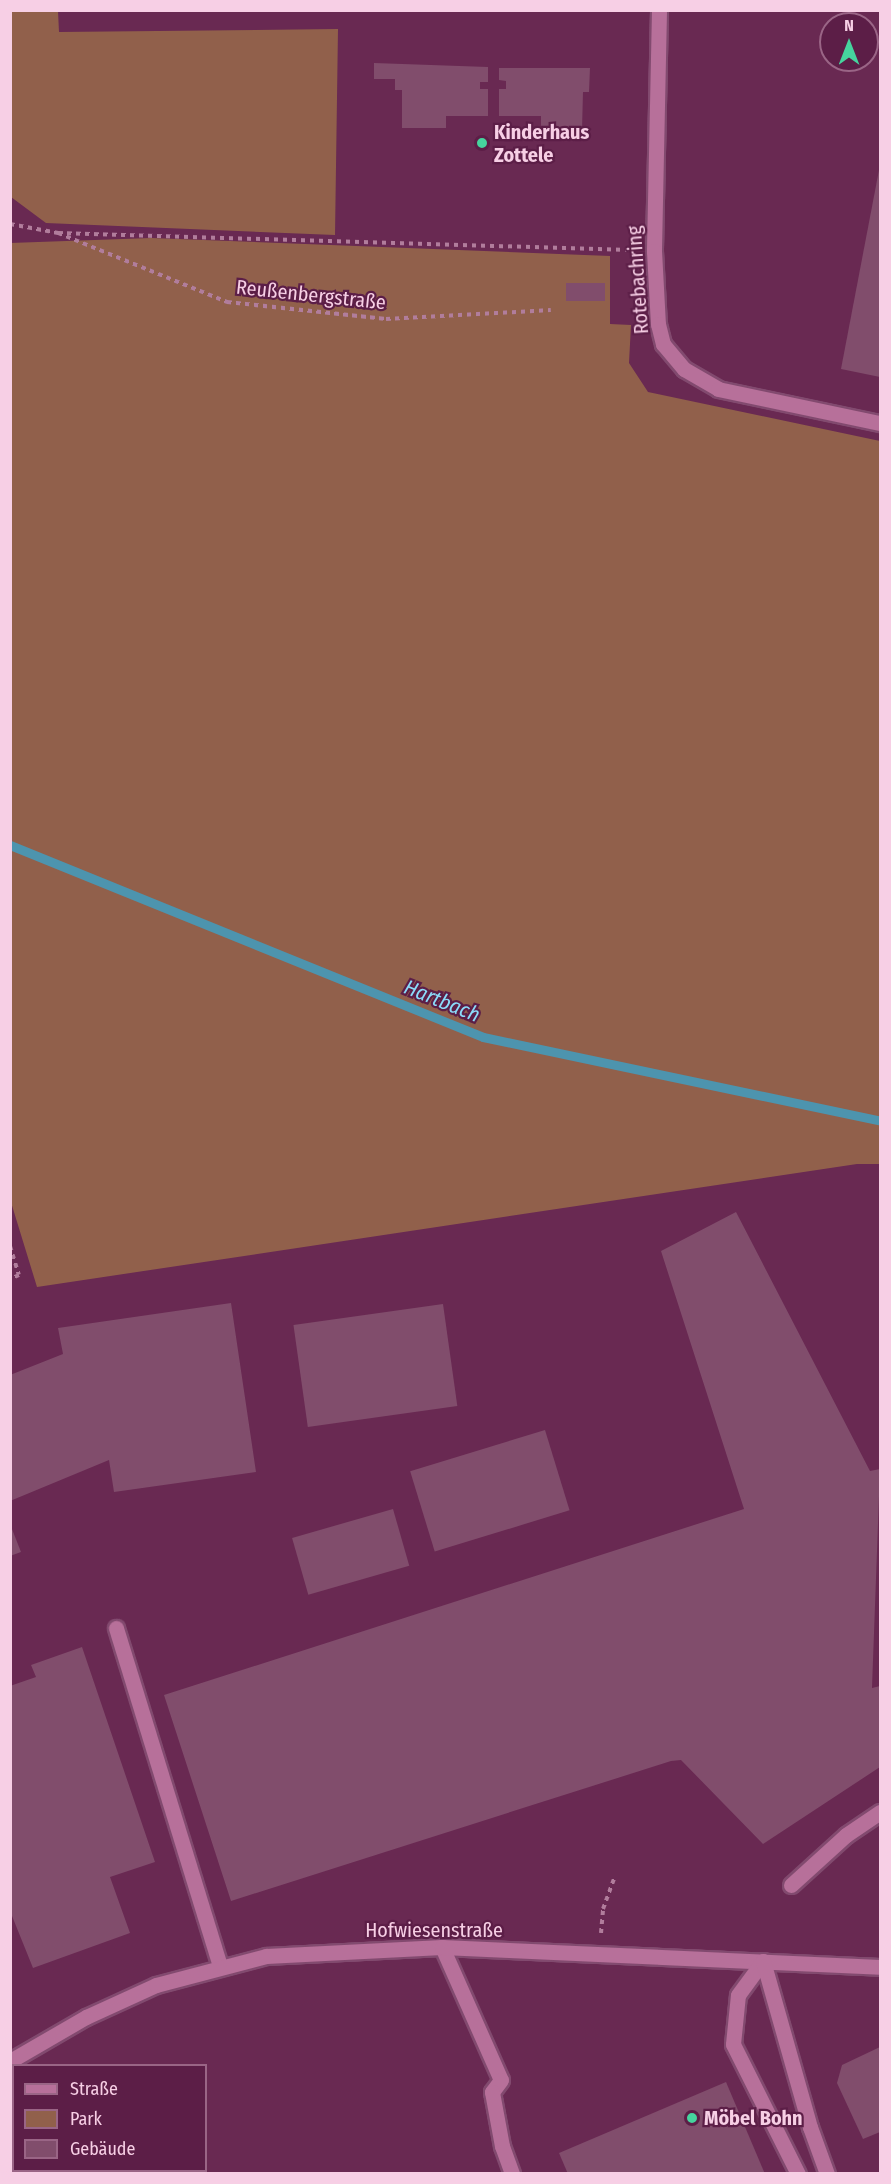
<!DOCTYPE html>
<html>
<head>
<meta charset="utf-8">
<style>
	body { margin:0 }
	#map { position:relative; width:891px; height:2184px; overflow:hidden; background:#692952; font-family:"Fira Sans Condensed",sans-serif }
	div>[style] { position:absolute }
	.green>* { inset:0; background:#91604b }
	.stream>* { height:9px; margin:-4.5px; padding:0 4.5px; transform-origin:4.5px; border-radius:4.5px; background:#4d94ae }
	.building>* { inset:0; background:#814d6c; transform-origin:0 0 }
	.path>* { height:4px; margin-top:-2px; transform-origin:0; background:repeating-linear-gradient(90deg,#b17d9c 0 4.5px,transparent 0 9px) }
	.roads { filter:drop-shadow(2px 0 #824a6f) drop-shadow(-2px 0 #824a6f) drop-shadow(0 2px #824a6f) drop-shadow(0 -2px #824a6f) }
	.minor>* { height:15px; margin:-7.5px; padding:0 7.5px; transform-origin:7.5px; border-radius:7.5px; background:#b7709a }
	.dots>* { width:16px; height:16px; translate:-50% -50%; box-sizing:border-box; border:3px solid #5c1e47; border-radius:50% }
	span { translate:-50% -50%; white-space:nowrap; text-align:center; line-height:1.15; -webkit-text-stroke:4.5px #5c1e47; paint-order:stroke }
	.poi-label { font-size:20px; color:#f7cfe5; font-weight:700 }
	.left { translate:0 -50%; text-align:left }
	.street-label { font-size:20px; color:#f7cfe5 }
	.water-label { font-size:21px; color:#8bdbf9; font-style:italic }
	.frame { position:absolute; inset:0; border:12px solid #f7cfe5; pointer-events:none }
	.legend { position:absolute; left:12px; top:2064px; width:195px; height:108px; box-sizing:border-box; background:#5c1e47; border:2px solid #9a6586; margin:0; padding:8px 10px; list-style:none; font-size:18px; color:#f7cfe5 }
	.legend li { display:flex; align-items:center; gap:12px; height:30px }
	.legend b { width:30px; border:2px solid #9a6586 }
	.north { position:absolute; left:819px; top:12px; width:60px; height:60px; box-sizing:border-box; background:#5c1e47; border:2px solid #9a6586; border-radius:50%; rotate:0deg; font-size:16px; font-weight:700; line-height:24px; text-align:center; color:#f7cfe5 }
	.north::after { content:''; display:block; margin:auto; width:21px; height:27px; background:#46d49e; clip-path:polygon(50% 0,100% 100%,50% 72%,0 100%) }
</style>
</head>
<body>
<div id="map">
	<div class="green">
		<i style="clip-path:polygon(10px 11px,58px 11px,59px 32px,338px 29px,335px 235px,46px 223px,11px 197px)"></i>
		<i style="clip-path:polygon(151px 238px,610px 256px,610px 324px,631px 325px,629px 363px,648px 392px,880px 441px,880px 1164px,857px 1164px,37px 1287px,10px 1199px,10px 243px)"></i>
	</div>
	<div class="stream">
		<i style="left:10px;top:845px;width:510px;rotate:22.09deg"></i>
		<i style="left:483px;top:1037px;width:406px;rotate:11.9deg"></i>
	</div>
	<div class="building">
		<i style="clip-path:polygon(374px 63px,488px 67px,488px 82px,480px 82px,480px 89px,488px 89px,488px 116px,446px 116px,446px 128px,402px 128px,402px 90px,395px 90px,395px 79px,374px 79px)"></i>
		<i style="clip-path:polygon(499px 68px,590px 68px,589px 92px,583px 92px,582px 130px,541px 130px,541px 116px,499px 116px,499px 89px,506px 89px,506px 81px,499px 80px)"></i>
		<i style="clip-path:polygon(879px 170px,880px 170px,880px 377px,841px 369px)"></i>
		<i style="left:566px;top:283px;width:39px;height:18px"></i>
		<i style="clip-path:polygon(736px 1212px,870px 1471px,880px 1469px,872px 1688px,880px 1686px,880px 1767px,763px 1844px,681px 1760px,671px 1761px,231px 1901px,164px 1695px,744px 1509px,661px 1251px)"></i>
		<i style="clip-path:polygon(231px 1303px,256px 1472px,114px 1492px,109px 1460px,10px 1501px,10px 1375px,63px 1354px,58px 1328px)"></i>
		<i style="left:443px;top:1304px;width:103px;height:151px;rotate:82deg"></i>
		<i style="left:545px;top:1430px;width:84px;height:141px;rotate:73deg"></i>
		<i style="left:393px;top:1509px;width:59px;height:105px;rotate:74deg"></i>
		<i style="clip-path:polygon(10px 1524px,21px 1552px,10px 1556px)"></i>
		<i style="clip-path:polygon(82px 1647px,155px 1862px,110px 1877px,130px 1933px,33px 1968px,10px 1911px,10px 1686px,36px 1677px,31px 1665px)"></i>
		<i style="clip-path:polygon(880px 2047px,880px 2132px,863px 2139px,837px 2083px,842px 2065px)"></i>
		<i style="clip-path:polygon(726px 2082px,765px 2174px,568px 2174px,559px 2153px)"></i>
		<i style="clip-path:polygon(190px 2170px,191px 2174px,10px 2174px,14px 2169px)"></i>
	</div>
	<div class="path">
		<i style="left:10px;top:224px;width:49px;rotate:10.6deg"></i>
		<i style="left:58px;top:233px;width:183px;rotate:22.2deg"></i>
		<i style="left:227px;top:302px;width:160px;rotate:6.1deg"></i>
		<i style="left:386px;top:319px;width:165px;rotate:-3.1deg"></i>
		<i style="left:58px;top:233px;width:572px;rotate:1.7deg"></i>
		<i style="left:10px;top:1246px;width:30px;rotate:73deg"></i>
		<i style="left:19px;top:1275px;width:10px;rotate:156deg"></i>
		<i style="left:601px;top:1933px;width:24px;rotate:-85deg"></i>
		<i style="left:603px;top:1909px;width:35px;rotate:-70deg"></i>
	</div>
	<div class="roads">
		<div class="minor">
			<i style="left:659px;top:10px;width:241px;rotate:91.2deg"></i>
			<i style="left:654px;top:251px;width:73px;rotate:86.9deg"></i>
			<i style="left:658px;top:324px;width:21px;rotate:76deg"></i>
			<i style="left:663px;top:344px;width:33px;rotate:50deg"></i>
			<i style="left:684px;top:369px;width:39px;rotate:30deg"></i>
			<i style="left:718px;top:389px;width:166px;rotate:11.9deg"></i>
			<i style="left:116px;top:1628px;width:354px;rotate:72.9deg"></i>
			<i style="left:791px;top:1885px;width:74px;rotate:-42.3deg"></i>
			<i style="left:846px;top:1835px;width:41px;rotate:-34.1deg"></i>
			<i style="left:442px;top:1947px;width:145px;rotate:66.1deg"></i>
			<i style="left:501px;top:2080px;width:15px;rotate:127deg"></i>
			<i style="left:492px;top:2092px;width:55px;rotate:79.5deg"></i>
			<i style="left:502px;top:2146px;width:30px;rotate:70deg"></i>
			<i style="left:10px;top:2061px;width:88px;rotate:-30.1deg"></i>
			<i style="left:86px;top:2017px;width:77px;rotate:-24.6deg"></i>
			<i style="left:156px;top:1985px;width:114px;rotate:-14.8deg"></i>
			<i style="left:266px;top:1956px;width:176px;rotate:-2.9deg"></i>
			<i style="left:442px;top:1947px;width:438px;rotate:2.6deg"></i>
			<i style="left:798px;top:2174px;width:145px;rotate:-116.6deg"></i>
			<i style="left:733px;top:2044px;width:49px;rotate:-84.2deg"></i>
			<i style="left:738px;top:1995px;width:42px;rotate:-53.7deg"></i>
			<i style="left:763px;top:1961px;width:173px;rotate:74.2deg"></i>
			<i style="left:810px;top:2127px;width:50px;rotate:70.1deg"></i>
		</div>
	</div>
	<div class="dots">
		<i style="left:482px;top:143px;background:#46d49e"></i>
		<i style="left:692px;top:2118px;background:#46d49e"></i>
	</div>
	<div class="poi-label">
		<span class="left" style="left:494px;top:144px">Kinderhaus<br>Zottele</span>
		<span class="left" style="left:704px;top:2118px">Möbel Bohn</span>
	</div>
	<div class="street-label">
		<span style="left:638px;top:280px;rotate:-94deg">Rotebachring</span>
		<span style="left:311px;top:295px;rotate:6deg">Reußenbergstraße</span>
		<span style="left:434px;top:1930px">Hofwiesenstraße</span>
	</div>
	<div class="water-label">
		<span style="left:442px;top:1001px;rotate:22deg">Hartbach</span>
	</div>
	<div class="frame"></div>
	<ul class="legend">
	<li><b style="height:8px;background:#b7709a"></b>Straße</li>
	<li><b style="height:16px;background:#91604b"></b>Park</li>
	<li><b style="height:16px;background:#814d6c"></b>Gebäude</li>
	</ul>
	<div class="north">N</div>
</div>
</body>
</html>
